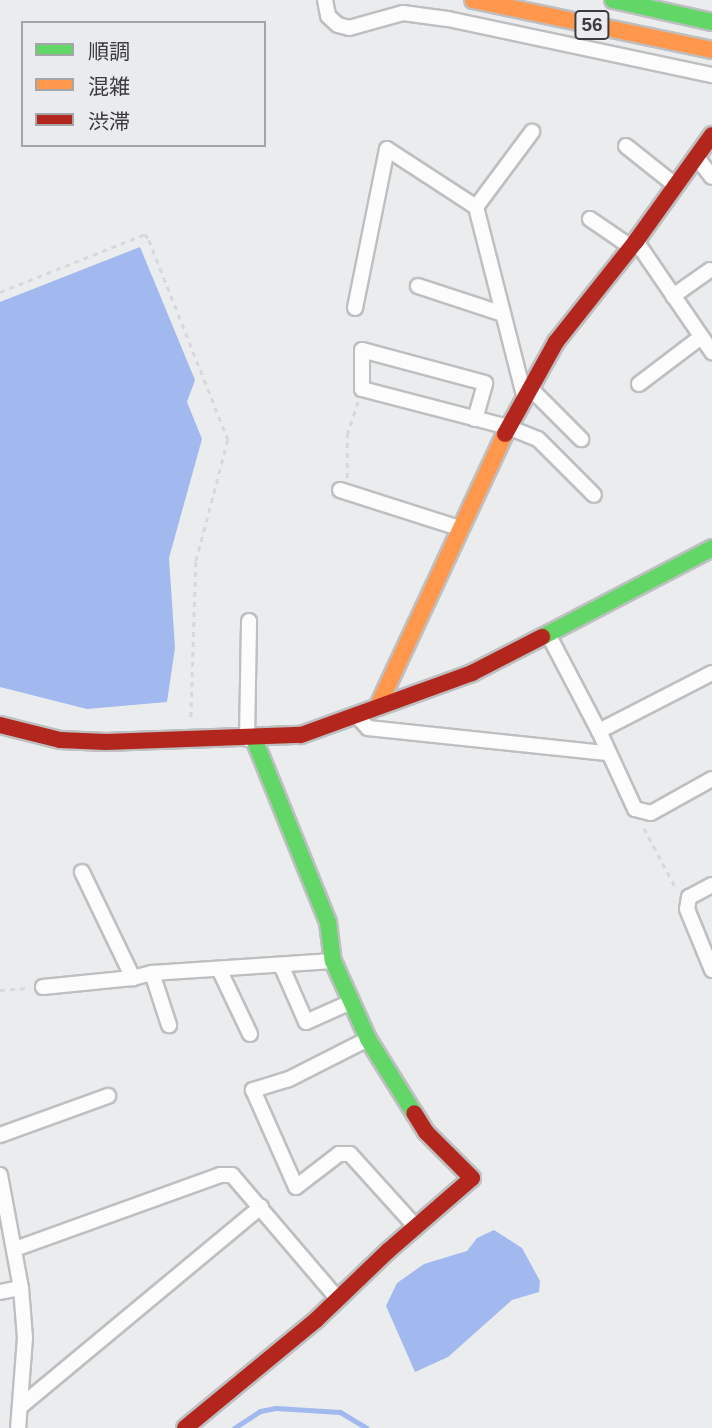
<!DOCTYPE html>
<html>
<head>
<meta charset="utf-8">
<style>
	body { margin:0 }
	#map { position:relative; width:712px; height:1428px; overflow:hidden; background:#ebecee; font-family:Helvetica,"Noto Sans JP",sans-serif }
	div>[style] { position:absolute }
	.water>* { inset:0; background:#a1b9ef }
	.stream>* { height:5px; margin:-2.5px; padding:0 2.5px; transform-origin:2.5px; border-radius:2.5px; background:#a1b9ef }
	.path>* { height:2.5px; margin-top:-1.25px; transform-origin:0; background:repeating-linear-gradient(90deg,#d7d8d9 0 5px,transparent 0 10px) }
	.roads { filter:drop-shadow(2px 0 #bebfc0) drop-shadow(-2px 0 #bebfc0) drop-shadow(0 2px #bebfc0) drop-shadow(0 -2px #bebfc0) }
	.street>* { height:14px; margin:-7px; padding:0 7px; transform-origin:7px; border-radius:7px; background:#fcfcfc }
	.fast>* { height:16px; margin:-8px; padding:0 8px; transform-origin:8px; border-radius:8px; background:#63d668 }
	.slow>* { height:16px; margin:-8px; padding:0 8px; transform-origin:8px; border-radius:8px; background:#ff974d }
	.jam>* { height:16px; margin:-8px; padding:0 8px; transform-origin:8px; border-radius:8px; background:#b3261e }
	span { translate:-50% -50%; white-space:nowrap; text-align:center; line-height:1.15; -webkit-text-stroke:6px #eaebef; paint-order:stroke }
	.shield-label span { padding:2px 5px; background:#eaebef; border:2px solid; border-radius:5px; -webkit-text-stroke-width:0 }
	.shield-label { font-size:19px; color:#3c3c3e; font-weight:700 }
	.legend { position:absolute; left:21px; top:21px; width:245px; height:126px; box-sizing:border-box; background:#eaebef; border:2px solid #a4a5a8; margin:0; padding:9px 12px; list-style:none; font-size:21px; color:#3c3c3e }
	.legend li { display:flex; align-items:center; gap:14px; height:35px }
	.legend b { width:35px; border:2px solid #a4a5a8 }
</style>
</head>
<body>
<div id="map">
	<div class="water">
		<i style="clip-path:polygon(140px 247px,195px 380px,187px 402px,202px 439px,169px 558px,175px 648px,167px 702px,87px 709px,0 687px,0 302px)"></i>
		<i style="clip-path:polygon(494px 1230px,522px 1248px,540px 1281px,539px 1292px,512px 1300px,448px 1357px,415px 1372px,386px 1306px,397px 1283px,424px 1264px,467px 1251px,477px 1238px)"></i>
	</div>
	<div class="stream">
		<i style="left:234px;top:1428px;width:31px;rotate:-33deg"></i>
		<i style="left:260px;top:1411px;width:16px;rotate:-11deg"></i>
		<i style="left:276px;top:1408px;width:64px;rotate:3.6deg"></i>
		<i style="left:340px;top:1412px;width:31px;rotate:31deg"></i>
	</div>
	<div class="path">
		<i style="left:0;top:292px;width:156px;rotate:-21.8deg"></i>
		<i style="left:145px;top:234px;width:7px;rotate:56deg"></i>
		<i style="left:149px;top:240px;width:215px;rotate:68.4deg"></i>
		<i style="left:228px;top:440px;width:126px;rotate:104.7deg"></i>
		<i style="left:196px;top:562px;width:160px;rotate:91.8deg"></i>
		<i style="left:347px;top:478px;width:43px;rotate:-90deg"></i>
		<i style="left:347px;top:435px;width:35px;rotate:-72deg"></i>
		<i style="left:644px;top:828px;width:70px;rotate:62deg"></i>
		<i style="left:0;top:990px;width:28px;rotate:-4deg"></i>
	</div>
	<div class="roads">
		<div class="street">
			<i style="left:325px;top:0;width:16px;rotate:79deg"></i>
			<i style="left:328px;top:16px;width:13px;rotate:42deg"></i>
			<i style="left:338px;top:25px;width:11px;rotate:15deg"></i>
			<i style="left:349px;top:28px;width:56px;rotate:-15.5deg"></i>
			<i style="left:403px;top:13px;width:45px;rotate:7.6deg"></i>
			<i style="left:448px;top:19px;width:270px;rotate:12deg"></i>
			<i style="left:626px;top:146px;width:63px;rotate:38.5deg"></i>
			<i style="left:696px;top:156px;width:26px;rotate:53deg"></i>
			<i style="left:476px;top:207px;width:94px;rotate:-53.3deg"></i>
			<i style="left:590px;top:219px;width:50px;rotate:34.3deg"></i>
			<i style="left:636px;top:241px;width:135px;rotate:55.6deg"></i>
			<i style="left:418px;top:286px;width:89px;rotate:18.2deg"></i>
			<i style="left:673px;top:296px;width:45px;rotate:-35.1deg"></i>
			<i style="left:355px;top:308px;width:162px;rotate:-78.6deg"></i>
			<i style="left:387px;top:149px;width:106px;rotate:33.1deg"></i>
			<i style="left:476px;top:207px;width:194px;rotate:75.7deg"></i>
			<i style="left:639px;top:384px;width:78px;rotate:-37.2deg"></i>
			<i style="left:529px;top:387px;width:74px;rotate:45deg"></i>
			<i style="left:475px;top:419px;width:37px;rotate:-74deg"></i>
			<i style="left:485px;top:383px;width:127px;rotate:-165deg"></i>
			<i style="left:362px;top:350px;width:39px;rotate:90deg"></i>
			<i style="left:362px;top:389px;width:151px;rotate:14.6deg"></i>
			<i style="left:508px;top:427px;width:32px;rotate:22deg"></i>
			<i style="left:538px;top:439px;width:79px;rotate:45deg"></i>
			<i style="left:340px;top:490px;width:125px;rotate:17.7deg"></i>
			<i style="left:548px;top:634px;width:110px;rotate:62.3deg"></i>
			<i style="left:599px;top:731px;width:86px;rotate:65.2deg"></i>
			<i style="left:635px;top:809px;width:16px;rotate:14deg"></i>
			<i style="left:651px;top:813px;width:70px;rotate:-29.1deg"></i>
			<i style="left:356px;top:715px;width:18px;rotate:47deg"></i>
			<i style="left:368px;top:728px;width:240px;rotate:6deg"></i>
			<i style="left:599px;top:731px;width:127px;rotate:-27.2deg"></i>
			<i style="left:247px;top:739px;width:118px;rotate:-89deg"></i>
			<i style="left:82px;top:872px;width:118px;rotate:64.3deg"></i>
			<i style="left:712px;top:885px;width:26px;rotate:152deg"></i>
			<i style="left:689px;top:897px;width:12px;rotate:99deg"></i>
			<i style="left:687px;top:909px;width:66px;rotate:67.7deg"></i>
			<i style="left:281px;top:965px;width:62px;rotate:66.3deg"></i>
			<i style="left:306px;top:1022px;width:49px;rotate:-24deg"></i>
			<i style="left:219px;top:969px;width:72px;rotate:64.5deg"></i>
			<i style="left:152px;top:973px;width:55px;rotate:71.9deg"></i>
			<i style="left:43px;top:987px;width:90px;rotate:-5.7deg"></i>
			<i style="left:133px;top:978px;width:20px;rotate:-15deg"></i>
			<i style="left:152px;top:973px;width:181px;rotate:-3.8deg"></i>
			<i style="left:368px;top:1039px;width:89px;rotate:153.1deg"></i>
			<i style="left:289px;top:1079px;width:38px;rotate:163deg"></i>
			<i style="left:253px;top:1090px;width:106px;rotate:66.1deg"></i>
			<i style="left:296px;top:1187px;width:54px;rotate:-37.5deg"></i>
			<i style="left:339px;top:1154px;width:11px"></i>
			<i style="left:350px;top:1154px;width:98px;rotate:47.9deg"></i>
			<i style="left:0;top:1135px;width:115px;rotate:-19.9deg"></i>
			<i style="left:0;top:1175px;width:115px;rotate:79.5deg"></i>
			<i style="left:21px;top:1288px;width:50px;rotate:85.4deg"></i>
			<i style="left:25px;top:1338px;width:90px;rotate:94.4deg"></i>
			<i style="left:15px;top:1249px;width:218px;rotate:-19.8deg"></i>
			<i style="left:220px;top:1175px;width:12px"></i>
			<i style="left:232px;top:1175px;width:162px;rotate:49.5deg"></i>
			<i style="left:0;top:1292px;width:21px;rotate:-11deg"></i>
			<i style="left:21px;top:1406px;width:312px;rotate:-39.7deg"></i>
		</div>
		<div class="fast">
			<i style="left:613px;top:0;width:101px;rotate:12.5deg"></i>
			<i style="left:542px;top:637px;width:192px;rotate:-27.6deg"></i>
			<i style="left:254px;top:739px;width:197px;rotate:68deg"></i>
			<i style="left:328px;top:922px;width:39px;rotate:83deg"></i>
			<i style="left:333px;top:961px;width:85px;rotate:65.8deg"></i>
			<i style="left:368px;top:1039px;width:87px;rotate:58.1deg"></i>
		</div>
		<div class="slow">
			<i style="left:473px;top:0;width:244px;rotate:11.8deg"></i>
			<i style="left:378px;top:706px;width:300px;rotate:-65deg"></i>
		</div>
		<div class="jam">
			<i style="left:505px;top:434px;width:105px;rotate:-61deg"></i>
			<i style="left:556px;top:342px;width:129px;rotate:-51.6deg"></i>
			<i style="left:636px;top:241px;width:130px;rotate:-54.4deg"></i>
			<i style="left:0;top:725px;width:62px;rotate:14deg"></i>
			<i style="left:60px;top:740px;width:46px;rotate:2.5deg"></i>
			<i style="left:106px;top:742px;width:195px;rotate:-2.1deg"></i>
			<i style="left:301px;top:735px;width:182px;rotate:-19.9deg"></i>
			<i style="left:472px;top:673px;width:79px;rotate:-27.2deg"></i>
			<i style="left:185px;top:1428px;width:170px;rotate:-39.5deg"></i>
			<i style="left:316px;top:1320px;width:100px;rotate:-43.8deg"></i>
			<i style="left:388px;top:1251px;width:111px;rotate:-41deg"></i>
			<i style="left:472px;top:1178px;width:65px;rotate:-135deg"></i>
			<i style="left:426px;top:1132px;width:22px;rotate:-122deg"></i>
		</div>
	</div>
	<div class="shield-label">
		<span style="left:592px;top:25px">56</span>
	</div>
	<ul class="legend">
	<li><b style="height:9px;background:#63d668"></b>順調</li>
	<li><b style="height:9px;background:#ff974d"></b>混雑</li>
	<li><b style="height:9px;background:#b3261e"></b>渋滞</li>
	</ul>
</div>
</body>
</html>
